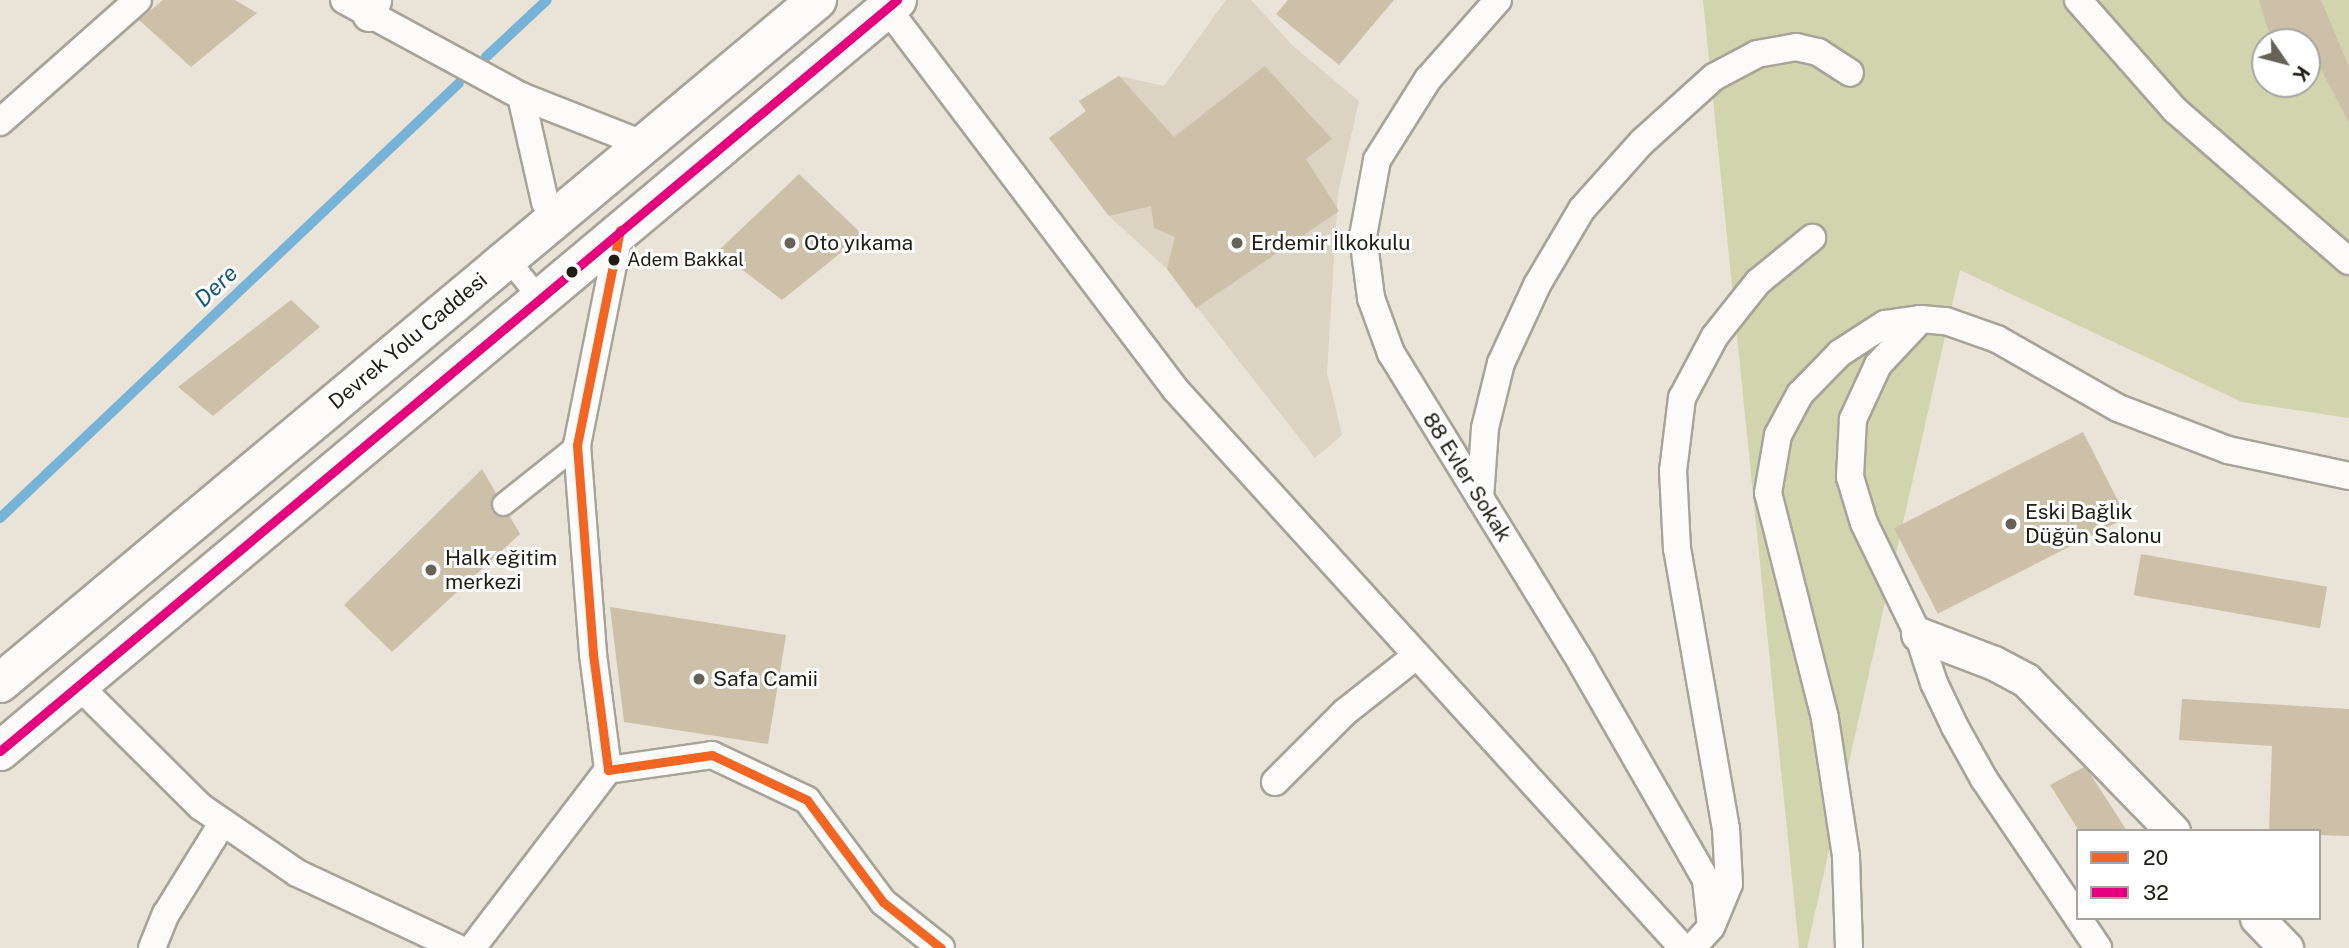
<!DOCTYPE html>
<html>
<head>
<meta charset="utf-8">
<style>
	body { margin:0 }
	#map { position:relative; width:2349px; height:948px; overflow:hidden; background:#eae3d7; font-family:"Public Sans",sans-serif }
	div>[style] { position:absolute }
	.education>* { inset:0; background:#dcd3c3 }
	.green>* { inset:0; background:#d1d4ac }
	.stream>* { height:10px; margin:-5px; padding:0 5px; transform-origin:5px; border-radius:5px; background:#76b3d7 }
	.building>* { inset:0; background:#ccc0a9; transform-origin:0 0 }
	.roads { filter:drop-shadow(2px 0 #a8a399) drop-shadow(-2px 0 #a8a399) drop-shadow(0 2px #a8a399) drop-shadow(0 -2px #a8a399) }
	.pedestrian>* { height:21px; margin:-10.5px; padding:0 10.5px; transform-origin:10.5px; border-radius:10.5px; background:#fcfbf9 }
	.minor>* { height:26px; margin:-13px; padding:0 13px; transform-origin:13px; border-radius:13px; background:#fcfbf9 }
	.tertiary>* { height:33px; margin:-16.5px; padding:0 16.5px; transform-origin:16.5px; border-radius:16.5px; background:#fcfbf9 }
	.trunk>* { height:38px; margin:-19px; padding:0 19px; transform-origin:19px; border-radius:19px; background:#fcfbf9 }
	.bus-1>* { height:9px; margin:-4.5px; padding:0 4.5px; transform-origin:4.5px; border-radius:4.5px; background:#f26522 }
	.bus-2>* { height:9px; margin:-4.5px; padding:0 4.5px; transform-origin:4.5px; border-radius:4.5px; background:#e5007d }
	.dots>* { width:19px; height:19px; translate:-50% -50%; box-sizing:border-box; border:4px solid #fff; border-radius:50% }
	span { translate:-50% -50%; white-space:nowrap; text-align:center; line-height:1.15; -webkit-text-stroke:6px #fff; paint-order:stroke }
	.bus-label { font-size:19px; color:#211d14 }
	.left { translate:0 -50%; text-align:left }
	.poi-label { font-size:21px; color:#211d14 }
	.street-label { font-size:21px; color:#211d14 }
	.water-label { font-size:23px; color:#15577e; font-style:italic }
	.legend { position:absolute; left:2076px; top:829px; width:245px; height:91px; box-sizing:border-box; background:#fff; border:2px solid #a6a5a1; margin:0; padding:9px 12px; list-style:none; font-size:21px; color:#211d14 }
	.legend li { display:flex; align-items:center; gap:14px; height:35px }
	.legend b { width:35px; border:2px solid #a6a5a1 }
	.north { position:absolute; left:2251px; top:28px; width:70px; height:70px; box-sizing:border-box; background:#fff; border:2px solid #a6a5a1; border-radius:50%; rotate:125deg; font-size:19px; font-weight:700; line-height:28px; text-align:center; color:#211d14 }
	.north::after { content:''; display:block; margin:auto; width:24px; height:32px; background:#676258; clip-path:polygon(50% 0,100% 100%,50% 72%,0 100%) }
</style>
</head>
<body>
<div id="map">
	<div class="education">
		<i style="clip-path:polygon(1226px 0,1251px 0,1292px 45px,1359px 101px,1338px 193px,1327px 373px,1342px 435px,1315px 458px,1167px 269px,1109px 216px,1049px 138px,1086px 112px,1079px 101px,1119px 76px,1164px 86px)"></i>
	</div>
	<div class="green">
		<i style="clip-path:polygon(evenodd,1703px 0,2349px 0,2349px 418px,2242px 402px,1960px 270px,1807px 948px,1799px 948px,1703px 0,2265px 42px,2307px 42px,2307px 84px,2265px 84px,2265px 42px)"></i>
	</div>
	<div class="stream">
		<i style="left:486px;top:57px;width:83px;rotate:-43.1deg"></i>
		<i style="left:0;top:518px;width:632px;rotate:-43.46deg"></i>
	</div>
	<div class="building">
		<i style="clip-path:polygon(163px 0,235px 0,257px 13px,191px 67px,139px 20px)"></i>
		<i style="clip-path:polygon(1288px 0,1394px 0,1339px 65px,1276px 14px)"></i>
		<i style="clip-path:polygon(2259px 0,2321px 0,2349px 67px,2349px 123px,2307px 42px,2272px 42px)"></i>
		<i style="clip-path:polygon(1265px 66px,1332px 139px,1306px 159px,1339px 211px,1196px 308px,1167px 269px,1175px 237px,1154px 228px,1151px 206px,1109px 216px,1049px 138px,1086px 111px,1079px 101px,1119px 76px,1174px 137px)"></i>
		<i style="clip-path:polygon(799px 174px,863px 235px,782px 300px,718px 251px)"></i>
		<i style="clip-path:polygon(291px 300px,320px 327px,213px 416px,178px 387px)"></i>
		<i style="left:2083px;top:432px;width:96px;height:212px;rotate:63deg"></i>
		<i style="clip-path:polygon(482px 469px,496px 493px,491px 500px,492px 512px,509px 515px,520px 534px,392px 652px,344px 605px)"></i>
		<i style="left:2141px;top:554px;width:189px;height:42px;rotate:10deg"></i>
		<i style="clip-path:polygon(610px 607px,786px 635px,768px 744px,624px 722px)"></i>
		<i style="clip-path:polygon(2182px 699px,2349px 709px,2349px 836px,2319px 835px,2319px 831px,2269px 831px,2272px 746px,2179px 740px)"></i>
		<i style="clip-path:polygon(2084px 767px,2089px 772px,2127px 831px,2079px 831px,2050px 785px)"></i>
	</div>
	<div class="roads">
		<div class="pedestrian">
			<i style="left:507px;top:258px;width:51px;rotate:51.3deg"></i>
			<i style="left:503px;top:504px;width:95px;rotate:-38.6deg"></i>
		</div>
		<div class="minor">
			<i style="left:344px;top:0;width:201px;rotate:28.5deg"></i>
			<i style="left:521px;top:96px;width:109px;rotate:77.2deg"></i>
			<i style="left:545px;top:202px;width:20px;rotate:63deg"></i>
			<i style="left:1498px;top:0;width:106px;rotate:131.5deg"></i>
			<i style="left:1428px;top:79px;width:96px;rotate:122.2deg"></i>
			<i style="left:1377px;top:160px;width:77px;rotate:100.4deg"></i>
			<i style="left:1363px;top:236px;width:63px;rotate:82.6deg"></i>
			<i style="left:1371px;top:298px;width:59px;rotate:70deg"></i>
			<i style="left:1391px;top:353px;width:365px;rotate:58.4deg"></i>
			<i style="left:1582px;top:664px;width:249px;rotate:60.1deg"></i>
			<i style="left:1706px;top:880px;width:47px;rotate:83.9deg"></i>
			<i style="left:1711px;top:927px;width:28px;rotate:132deg"></i>
			<i style="left:2078px;top:0;width:147px;rotate:48.6deg"></i>
			<i style="left:2175px;top:110px;width:230px;rotate:41deg"></i>
			<i style="left:887px;top:8px;width:478px;rotate:52.9deg"></i>
			<i style="left:1175px;top:389px;width:755px;rotate:47.74deg"></i>
			<i style="left:521px;top:96px;width:131px;rotate:21.5deg"></i>
			<i style="left:0;top:122px;width:184px;rotate:-41.5deg"></i>
			<i style="left:620px;top:230px;width:219px;rotate:101.3deg"></i>
			<i style="left:577px;top:445px;width:210px;rotate:85.6deg"></i>
			<i style="left:593px;top:654px;width:117px;rotate:82.6deg"></i>
			<i style="left:608px;top:770px;width:105px;rotate:-8.2deg"></i>
			<i style="left:712px;top:755px;width:105px;rotate:25.3deg"></i>
			<i style="left:807px;top:800px;width:127px;rotate:53.3deg"></i>
			<i style="left:883px;top:902px;width:74px;rotate:38.4deg"></i>
			<i style="left:1921px;top:319px;width:63px;rotate:133.1deg"></i>
			<i style="left:1878px;top:365px;width:60px;rotate:114.8deg"></i>
			<i style="left:1853px;top:419px;width:58px;rotate:93deg"></i>
			<i style="left:1850px;top:477px;width:48px;rotate:73.1deg"></i>
			<i style="left:1864px;top:523px;width:123px;rotate:64.1deg"></i>
			<i style="left:1918px;top:634px;width:52px;rotate:71.9deg"></i>
			<i style="left:1934px;top:683px;width:49px;rotate:64.5deg"></i>
			<i style="left:1955px;top:727px;width:60px;rotate:60.9deg"></i>
			<i style="left:1984px;top:779px;width:168px;rotate:55.9deg"></i>
			<i style="left:1480px;top:498px;width:70px;rotate:-85.9deg"></i>
			<i style="left:1485px;top:428px;width:67px;rotate:-76.2deg"></i>
			<i style="left:1501px;top:363px;width:86px;rotate:-65.2deg"></i>
			<i style="left:1537px;top:285px;width:88px;rotate:-59.4deg"></i>
			<i style="left:1582px;top:209px;width:90px;rotate:-48.2deg"></i>
			<i style="left:1642px;top:142px;width:97px;rotate:-42.1deg"></i>
			<i style="left:1714px;top:77px;width:49px;rotate:-28.1deg"></i>
			<i style="left:1757px;top:54px;width:40px;rotate:-10deg"></i>
			<i style="left:1796px;top:47px;width:23px;rotate:13deg"></i>
			<i style="left:1818px;top:52px;width:38px;rotate:33deg"></i>
			<i style="left:80px;top:687px;width:170px;rotate:44.8deg"></i>
			<i style="left:201px;top:807px;width:116px;rotate:34.5deg"></i>
			<i style="left:297px;top:873px;width:178px;rotate:25deg"></i>
			<i style="left:1275px;top:782px;width:99px;rotate:-45deg"></i>
			<i style="left:1345px;top:712px;width:90px;rotate:-38.3deg"></i>
			<i style="left:2078px;top:918px;width:36px;rotate:56deg"></i>
			<i style="left:1712px;top:925px;width:44px;rotate:-67.5deg"></i>
			<i style="left:1729px;top:884px;width:55px;rotate:-93.1deg"></i>
			<i style="left:1726px;top:829px;width:284px;rotate:-99.9deg"></i>
			<i style="left:1677px;top:549px;width:78px;rotate:-92.9deg"></i>
			<i style="left:1673px;top:471px;width:74px;rotate:-83deg"></i>
			<i style="left:1682px;top:398px;width:70px;rotate:-62deg"></i>
			<i style="left:1715px;top:336px;width:69px;rotate:-51.5deg"></i>
			<i style="left:1758px;top:282px;width:70px;rotate:-39.2deg"></i>
			<i style="left:152px;top:948px;width:37px;rotate:-68deg"></i>
			<i style="left:166px;top:914px;width:108px;rotate:-58.2deg"></i>
			<i style="left:472px;top:948px;width:224px;rotate:-52.6deg"></i>
			<i style="left:1849px;top:948px;width:92px;rotate:-91.9deg"></i>
			<i style="left:1846px;top:856px;width:140px;rotate:-98.7deg"></i>
			<i style="left:1825px;top:718px;width:232px;rotate:-104.2deg"></i>
			<i style="left:1768px;top:493px;width:59px;rotate:-80.2deg"></i>
			<i style="left:1778px;top:435px;width:47px;rotate:-61.8deg"></i>
			<i style="left:1800px;top:394px;width:57px;rotate:-45.7deg"></i>
			<i style="left:1840px;top:353px;width:54px;rotate:-32.8deg"></i>
			<i style="left:1885px;top:324px;width:36px;rotate:-8deg"></i>
			<i style="left:1921px;top:319px;width:25px;rotate:5deg"></i>
			<i style="left:1946px;top:321px;width:54px;rotate:19.4deg"></i>
			<i style="left:1997px;top:339px;width:139px;rotate:29.7deg"></i>
			<i style="left:2118px;top:408px;width:118px;rotate:20.9deg"></i>
			<i style="left:2228px;top:450px;width:124px;rotate:12.1deg"></i>
		</div>
		<div class="tertiary">
			<i style="left:369px;top:14px;width:15px;rotate:-70deg"></i>
			<i style="left:1918px;top:634px;width:81px;rotate:20.9deg"></i>
			<i style="left:1994px;top:663px;width:36px;rotate:28deg"></i>
			<i style="left:2026px;top:680px;width:211px;rotate:45.8deg"></i>
			<i style="left:2257px;top:918px;width:42px;rotate:46deg"></i>
		</div>
		<div class="trunk">
			<i style="left:0;top:683px;width:1065px;rotate:-39.9deg"></i>
			<i style="left:0;top:751px;width:1170px;rotate:-39.94deg"></i>
		</div>
	</div>
	<div class="bus-1">
		<i style="left:620px;top:230px;width:219px;rotate:101.3deg"></i>
		<i style="left:577px;top:445px;width:210px;rotate:85.6deg"></i>
		<i style="left:593px;top:654px;width:117px;rotate:82.6deg"></i>
		<i style="left:608px;top:770px;width:105px;rotate:-8.2deg"></i>
		<i style="left:712px;top:755px;width:105px;rotate:25.3deg"></i>
		<i style="left:807px;top:800px;width:127px;rotate:53.3deg"></i>
		<i style="left:883px;top:902px;width:74px;rotate:38.4deg"></i>
	</div>
	<div class="bus-2">
		<i style="left:0;top:751px;width:1170px;rotate:-39.94deg"></i>
	</div>
	<div class="dots">
		<i style="left:790px;top:243px;background:#676258"></i>
		<i style="left:1237px;top:243px;background:#676258"></i>
		<i style="left:614px;top:260px;background:#211d14"></i>
		<i style="left:572px;top:272px;background:#211d14"></i>
		<i style="left:2011px;top:524px;background:#676258"></i>
		<i style="left:431px;top:570px;background:#676258"></i>
		<i style="left:699px;top:679px;background:#676258"></i>
	</div>
	<div class="bus-label">
		<span class="left" style="left:627px;top:260px">Adem Bakkal</span>
	</div>
	<div class="poi-label">
		<span class="left" style="left:804px;top:243px">Oto yıkama</span>
		<span class="left" style="left:1251px;top:243px">Erdemir İlkokulu</span>
		<span class="left" style="left:2025px;top:524px">Eski Bağlık<br>Düğün Salonu</span>
		<span class="left" style="left:445px;top:570px">Halk eğitim<br>merkezi</span>
		<span class="left" style="left:713px;top:679px">Safa Camii</span>
	</div>
	<div class="street-label">
		<span style="left:408px;top:341px;rotate:-40deg">Devrek Yolu Caddesi</span>
		<span style="left:1467px;top:477px;rotate:58deg">88 Evler Sokak</span>
	</div>
	<div class="water-label">
		<span style="left:216px;top:286px;rotate:-43deg">Dere</span>
	</div>
	<ul class="legend">
	<li><b style="height:9px;background:#f26522"></b>20</li>
	<li><b style="height:9px;background:#e5007d"></b>32</li>
	</ul>
	<div class="north">K</div>
</div>
</body>
</html>
